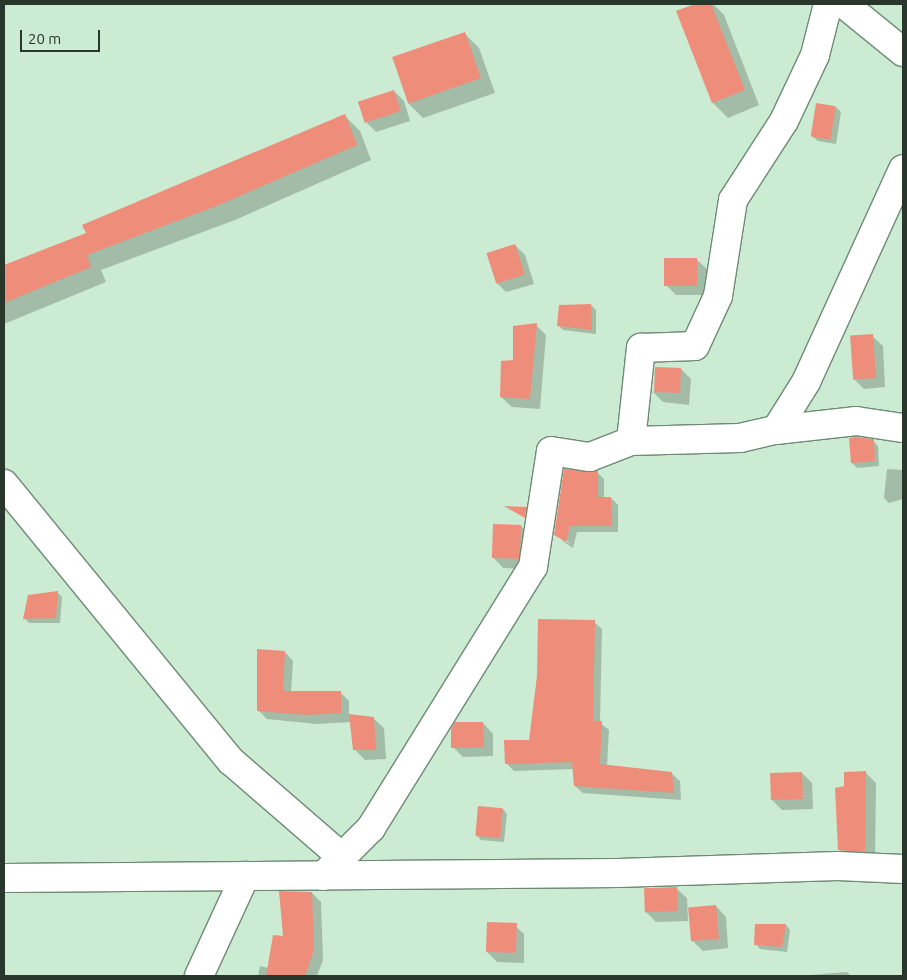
<!DOCTYPE html>
<html>
<head>
<meta charset="utf-8">
<style>
	body { margin:0 }
	#map { position:relative; width:907px; height:980px; overflow:hidden; background:#ccebd3; font-family:Ubuntu,sans-serif }
	div>[style] { position:absolute }
	.shadow>* { inset:0; background:#0003 }
	.building>* { inset:0; background:#ef8d7b; transform-origin:0 0 }
	.roads { filter:drop-shadow(1px 0 #6e8a75) drop-shadow(-1px 0 #6e8a75) drop-shadow(0 1px #6e8a75) drop-shadow(0 -1px #6e8a75) }
	.minor>* { height:28px; margin:-14px; padding:0 14px; transform-origin:14px; border-radius:14px; background:#fff }
	span { translate:-50% -50%; white-space:nowrap; text-align:center; line-height:1.15; -webkit-text-stroke:4px #ccebd3; paint-order:stroke }
	.frame { position:absolute; inset:0; border:5px solid #29362c; pointer-events:none }
	.scale { position:absolute; left:20px; top:30px; width:80px; height:22px; box-sizing:border-box; border:2px solid #29362c; border-top:0; padding-left:6px; font-size:15px; line-height:18px; white-space:nowrap; color:#29362c; -webkit-text-stroke:4px #ccebd3; paint-order:stroke }
</style>
</head>
<body>
<div id="map">
	<div class="shadow">
		<i style="clip-path:polygon(698px 4px,713px 4px,724px 15px,759px 105px,728px 118px,713px 103px,678px 12px)"></i>
		<i style="clip-path:polygon(464px 33px,479px 48px,495px 93px,423px 118px,408px 103px)"></i>
		<i style="clip-path:polygon(394px 91px,404px 101px,410px 121px,376px 132px,366px 122px,359px 102px)"></i>
		<i style="clip-path:polygon(836px 107px,841px 112px,836px 144px,818px 141px,813px 137px)"></i>
		<i style="clip-path:polygon(345px 116px,360px 131px,371px 160px,235px 220px,101px 270px,106px 282px,4px 324px,4px 266px,87px 234px)"></i>
		<i style="clip-path:polygon(515px 245px,525px 255px,534px 284px,506px 292px,496px 282px)"></i>
		<i style="clip-path:polygon(696px 259px,707px 269px,707px 295px,676px 295px,666px 285px)"></i>
		<i style="clip-path:polygon(591px 305px,596px 310px,596px 334px,563px 330px,558px 325px)"></i>
		<i style="clip-path:polygon(536px 325px,546px 335px,540px 409px,512px 407px,501px 397px,514px 361px)"></i>
		<i style="clip-path:polygon(872px 336px,883px 346px,885px 387px,864px 389px,854px 379px)"></i>
		<i style="clip-path:polygon(681px 369px,691px 379px,689px 405px,663px 402px,653px 392px)"></i>
		<i style="clip-path:polygon(873px 441px,878px 446px,879px 466px,857px 468px,852px 463px)"></i>
		<i style="clip-path:polygon(887px 469px,903px 470px,903px 499px,889px 503px,884px 498px)"></i>
		<i style="clip-path:polygon(597px 472px,604px 479px,604px 498px,611px 498px,618px 505px,618px 532px,577px 532px,573px 548px,561px 540px,572px 544px,555px 534px)"></i>
		<i style="clip-path:polygon(495px 525px,521px 526px,531px 536px,528px 569px,503px 568px,493px 557px)"></i>
		<i style="clip-path:polygon(57px 592px,62px 597px,60px 623px,29px 623px,24px 618px)"></i>
		<i style="clip-path:polygon(594px 622px,602px 629px,600px 723px,609px 730px,607px 766px,672px 774px,680px 781px,681px 800px,583px 793px,575px 786px,574px 769px,514px 771px,506px 763px,530px 741px)"></i>
		<i style="clip-path:polygon(285px 652px,293px 661px,291px 692px,340px 692px,349px 701px,349px 715px,373px 718px,384px 728px,386px 759px,365px 760px,355px 750px,351px 722px,317px 724px,267px 719px,258px 710px)"></i>
		<i style="clip-path:polygon(483px 723px,493px 734px,493px 756px,463px 757px,453px 747px)"></i>
		<i style="clip-path:polygon(802px 773px,812px 783px,813px 809px,782px 810px,772px 800px)"></i>
		<i style="clip-path:polygon(866px 773px,876px 783px,875px 861px,850px 860px,840px 850px,845px 787px)"></i>
		<i style="clip-path:polygon(503px 809px,507px 814px,504px 842px,481px 840px,476px 835px)"></i>
		<i style="clip-path:polygon(676px 888px,687px 898px,688px 921px,656px 922px,646px 912px)"></i>
		<i style="clip-path:polygon(312px 893px,321px 902px,323px 960px,317px 976px,258px 976px,260px 966px,268px 968px)"></i>
		<i style="clip-path:polygon(716px 906px,726px 917px,728px 948px,703px 951px,693px 941px)"></i>
		<i style="clip-path:polygon(513px 924px,524px 934px,524px 963px,497px 962px,487px 952px)"></i>
		<i style="clip-path:polygon(786px 925px,790px 930px,787px 952px,760px 949px,756px 944px)"></i>
		<i style="clip-path:polygon(847px 972px,851px 976px,810px 976px,810px 975px)"></i>
	</div>
	<div class="building">
		<i style="clip-path:polygon(695px 4px,711px 4px,745px 90px,712px 103px,676px 11px)"></i>
		<i style="left:465px;top:32px;width:49px;height:77px;rotate:71deg"></i>
		<i style="left:394px;top:90px;width:22px;height:38px;rotate:72deg"></i>
		<i style="left:816px;top:103px;width:20px;height:34px;rotate:9deg"></i>
		<i style="clip-path:polygon(345px 114px,357px 145px,219px 205px,87px 255px,91px 267px,4px 303px,4px 265px,86px 233px,82px 225px)"></i>
		<i style="left:515px;top:244px;width:32px;height:30px;rotate:72deg"></i>
		<i style="left:664px;top:258px;width:33px;height:28px"></i>
		<i style="clip-path:polygon(591px 304px,592px 330px,557px 326px,559px 305px)"></i>
		<i style="clip-path:polygon(537px 323px,530px 399px,500px 397px,501px 361px,513px 360px,513px 326px)"></i>
		<i style="left:873px;top:334px;width:44px;height:23px;rotate:86deg"></i>
		<i style="left:655px;top:367px;width:26px;height:25px;rotate:2deg"></i>
		<i style="clip-path:polygon(856px 437px,874px 439px,875px 461px,851px 463px,849px 438px)"></i>
		<i style="clip-path:polygon(564px 469px,598px 471px,598px 497px,611px 497px,612px 526px,570px 526px,566px 542px,554px 535px)"></i>
		<i style="clip-path:polygon(504px 506px,527px 507px,525px 518px)"></i>
		<i style="left:493px;top:524px;width:28px;height:34px;rotate:2deg"></i>
		<i style="clip-path:polygon(58px 591px,56px 618px,23px 619px,28px 595px)"></i>
		<i style="clip-path:polygon(538px 619px,595px 620px,593px 721px,602px 721px,600px 764px,672px 772px,674px 793px,574px 786px,572px 762px,505px 764px,504px 740px,529px 740px,537px 676px)"></i>
		<i style="clip-path:polygon(257px 649px,285px 651px,283px 691px,341px 691px,341px 713px,307px 715px,257px 711px)"></i>
		<i style="clip-path:polygon(349px 714px,374px 717px,376px 750px,353px 750px)"></i>
		<i style="clip-path:polygon(455px 722px,483px 722px,484px 747px,451px 748px,451px 729px)"></i>
		<i style="clip-path:polygon(866px 771px,865px 852px,838px 850px,835px 788px,844px 786px,844px 772px)"></i>
		<i style="left:802px;top:772px;width:27px;height:32px;rotate:88deg"></i>
		<i style="left:478px;top:806px;width:25px;height:30px;rotate:5deg"></i>
		<i style="left:677px;top:887px;width:24px;height:33px;rotate:88deg"></i>
		<i style="clip-path:polygon(279px 891px,312px 892px,314px 950px,305px 976px,266px 976px,273px 935px,283px 936px)"></i>
		<i style="left:716px;top:905px;width:34px;height:28px;rotate:85deg"></i>
		<i style="left:487px;top:922px;width:30px;height:30px;rotate:2deg"></i>
		<i style="clip-path:polygon(755px 924px,786px 924px,782px 947px,754px 945px)"></i>
	</div>
	<div class="roads">
		<div class="minor">
			<i style="left:844px;top:4px;width:76px;rotate:39.1deg"></i>
			<i style="left:776px;top:430px;width:57px;rotate:-58deg"></i>
			<i style="left:806px;top:382px;width:234px;rotate:-65.5deg"></i>
			<i style="left:631px;top:441px;width:94px;rotate:-83.9deg"></i>
			<i style="left:641px;top:348px;width:54px;rotate:-2.1deg"></i>
			<i style="left:695px;top:346px;width:55px;rotate:-65.3deg"></i>
			<i style="left:718px;top:296px;width:97px;rotate:-81.1deg"></i>
			<i style="left:733px;top:200px;width:94px;rotate:-57.2deg"></i>
			<i style="left:784px;top:121px;width:73px;rotate:-64.8deg"></i>
			<i style="left:815px;top:55px;width:53px;rotate:-75.7deg"></i>
			<i style="left:4px;top:484px;width:358px;rotate:50.7deg"></i>
			<i style="left:231px;top:761px;width:147px;rotate:40.9deg"></i>
			<i style="left:323px;top:876px;width:68px;rotate:-45deg"></i>
			<i style="left:371px;top:828px;width:307px;rotate:-58.2deg"></i>
			<i style="left:533px;top:567px;width:117px;rotate:-81.2deg"></i>
			<i style="left:551px;top:451px;width:39px;rotate:9deg"></i>
			<i style="left:590px;top:457px;width:44px;rotate:-21.3deg"></i>
			<i style="left:631px;top:441px;width:109px;rotate:-1.6deg"></i>
			<i style="left:740px;top:438px;width:37px;rotate:-13deg"></i>
			<i style="left:776px;top:430px;width:81px;rotate:-6.4deg"></i>
			<i style="left:856px;top:421px;width:48px;rotate:8.5deg"></i>
			<i style="left:4px;top:878px;width:614px;rotate:-0.47deg"></i>
			<i style="left:618px;top:873px;width:220px;rotate:-1.8deg"></i>
			<i style="left:838px;top:866px;width:65px;rotate:2.6deg"></i>
			<i style="left:199px;top:976px;width:110px;rotate:-65.3deg"></i>
		</div>
	</div>
	<div class="frame"></div>
	<div class="scale">20 m</div>
</div>
</body>
</html>
